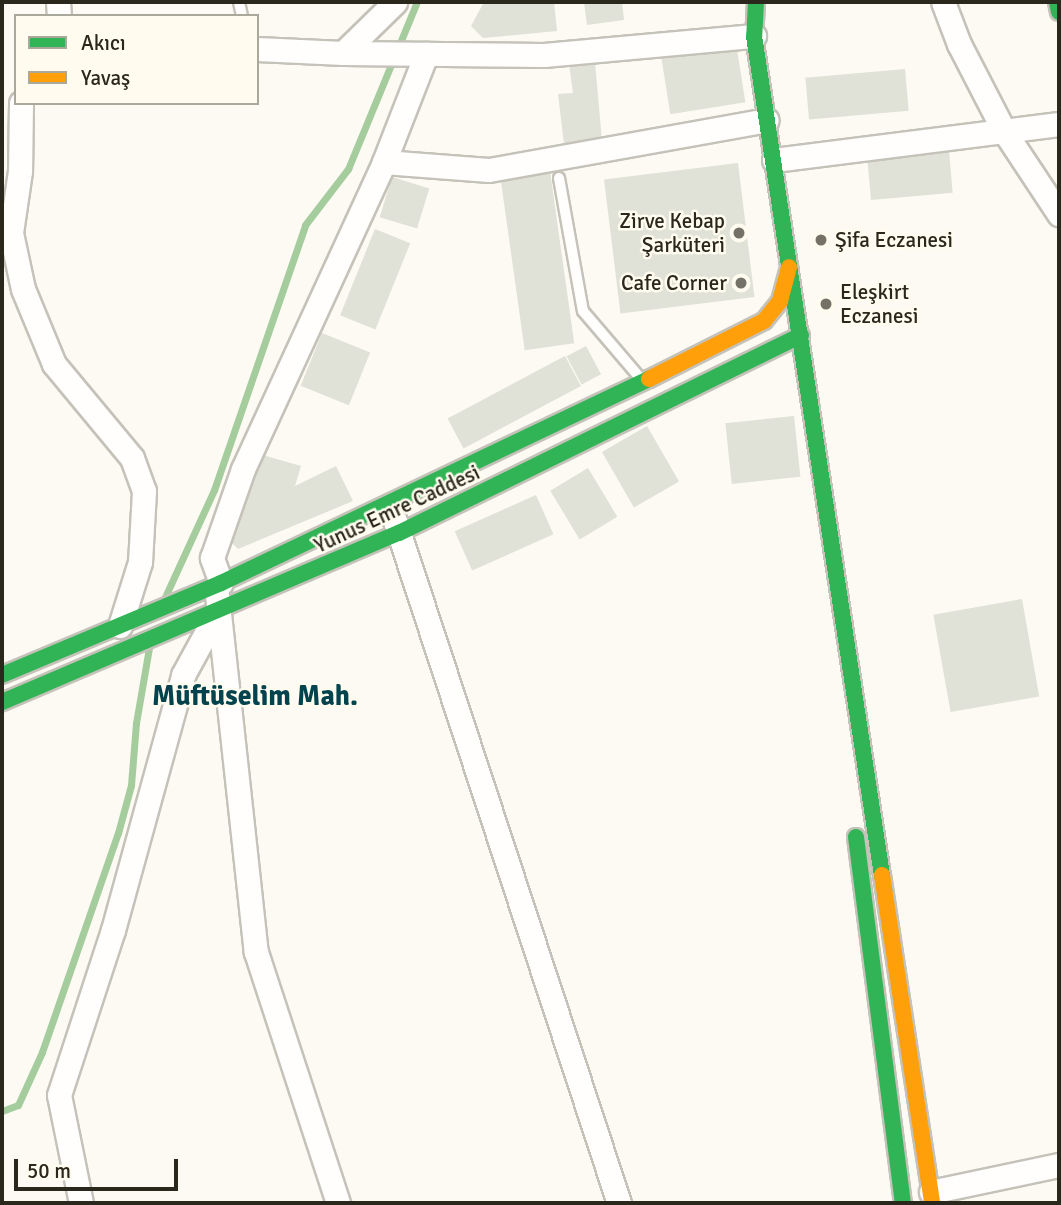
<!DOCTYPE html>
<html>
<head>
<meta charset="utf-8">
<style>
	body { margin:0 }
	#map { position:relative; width:1061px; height:1205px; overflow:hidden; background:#fcfaf2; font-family:Signika,sans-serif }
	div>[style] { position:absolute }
	.stream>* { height:7px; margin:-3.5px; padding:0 3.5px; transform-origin:3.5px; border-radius:3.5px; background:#a4cc9d }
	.building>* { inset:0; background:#e0e1d7; transform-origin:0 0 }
	.roads { filter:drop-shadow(2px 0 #c4c2b9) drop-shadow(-2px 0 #c4c2b9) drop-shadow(0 2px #c4c2b9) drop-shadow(0 -2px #c4c2b9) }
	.lane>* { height:10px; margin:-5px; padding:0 5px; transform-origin:5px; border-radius:5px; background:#fffefd }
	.street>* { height:23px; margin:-11.5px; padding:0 11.5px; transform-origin:11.5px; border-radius:11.5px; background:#fffefd }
	.fast>* { height:16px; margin:-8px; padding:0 8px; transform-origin:8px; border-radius:8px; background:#30b455 }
	.slow>* { height:16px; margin:-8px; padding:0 8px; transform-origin:8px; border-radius:8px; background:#ff9f0a }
	.dots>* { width:19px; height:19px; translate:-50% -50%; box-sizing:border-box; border:4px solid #fffcef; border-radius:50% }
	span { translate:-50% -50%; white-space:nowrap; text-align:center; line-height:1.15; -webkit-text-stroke:5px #fffcef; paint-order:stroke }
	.poi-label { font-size:21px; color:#2a271c }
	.right { translate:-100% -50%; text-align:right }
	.left { translate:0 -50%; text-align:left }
	.street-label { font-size:21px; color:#2a271c }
	.district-label { font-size:28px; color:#03434d; font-weight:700 }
	.frame { position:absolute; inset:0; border:4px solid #2a271c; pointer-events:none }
	.legend { position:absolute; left:14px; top:14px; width:245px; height:91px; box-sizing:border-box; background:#fffcef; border:2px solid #aaa79b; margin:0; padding:9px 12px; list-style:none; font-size:21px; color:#2a271c }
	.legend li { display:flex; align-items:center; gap:14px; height:35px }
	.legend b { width:35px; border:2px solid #aaa79b }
	.scale { position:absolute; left:14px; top:1159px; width:164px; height:32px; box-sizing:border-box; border:4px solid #2a271c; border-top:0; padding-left:9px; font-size:21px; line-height:24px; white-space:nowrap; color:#2a271c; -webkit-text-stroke:5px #fffcef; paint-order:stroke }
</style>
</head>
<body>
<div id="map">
	<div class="stream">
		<i style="left:165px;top:597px;width:118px;rotate:-65.4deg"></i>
		<i style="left:214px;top:490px;width:280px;rotate:-71deg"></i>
		<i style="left:305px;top:225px;width:71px;rotate:-52.5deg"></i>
		<i style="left:348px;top:169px;width:181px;rotate:-67.6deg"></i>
		<i style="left:2px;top:1111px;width:17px;rotate:-21deg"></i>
		<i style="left:18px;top:1105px;width:58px;rotate:-65.6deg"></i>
		<i style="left:42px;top:1052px;width:232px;rotate:-70.9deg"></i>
		<i style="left:118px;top:833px;width:50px;rotate:-74.8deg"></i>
		<i style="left:131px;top:785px;width:62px;rotate:-85.4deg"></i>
		<i style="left:136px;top:723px;width:76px;rotate:-80.2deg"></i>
	</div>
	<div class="building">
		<i style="clip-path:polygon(484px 2px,554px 2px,557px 31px,483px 38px,471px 26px)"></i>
		<i style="clip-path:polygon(584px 2px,622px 2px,624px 20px,587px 25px)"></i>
		<i style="left:736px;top:43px;width:60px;height:76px;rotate:81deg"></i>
		<i style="clip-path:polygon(595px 62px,602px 141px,564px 144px,558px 94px,573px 93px,569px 64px)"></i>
		<i style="left:905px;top:69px;width:42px;height:100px;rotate:85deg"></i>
		<i style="left:949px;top:151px;width:42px;height:82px;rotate:85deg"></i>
		<i style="left:738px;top:163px;width:135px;height:135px;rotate:83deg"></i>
		<i style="left:550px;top:171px;width:174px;height:50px;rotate:82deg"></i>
		<i style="left:392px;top:177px;width:39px;height:42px;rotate:17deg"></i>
		<i style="left:375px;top:229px;width:38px;height:93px;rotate:22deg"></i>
		<i style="left:322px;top:333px;width:52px;height:57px;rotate:22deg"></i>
		<i style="left:586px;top:346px;width:32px;height:22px;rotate:62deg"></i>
		<i style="left:565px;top:356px;width:34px;height:133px;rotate:62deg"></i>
		<i style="left:794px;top:416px;width:61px;height:69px;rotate:84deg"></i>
		<i style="left:647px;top:426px;width:64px;height:52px;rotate:60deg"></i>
		<i style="clip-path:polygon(252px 452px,301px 466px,295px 486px,336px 466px,353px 501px,238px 549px,229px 540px)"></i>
		<i style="left:588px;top:468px;width:57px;height:44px;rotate:59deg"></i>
		<i style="left:536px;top:495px;width:43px;height:89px;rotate:66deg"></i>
		<i style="left:1022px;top:599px;width:99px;height:90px;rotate:80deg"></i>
	</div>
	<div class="roads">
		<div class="lane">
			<i style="left:239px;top:2px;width:14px;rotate:78deg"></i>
			<i style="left:559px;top:178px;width:135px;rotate:79.8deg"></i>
			<i style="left:583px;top:311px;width:91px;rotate:49.5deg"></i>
		</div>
		<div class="street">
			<i style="left:58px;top:2px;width:14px;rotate:86deg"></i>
			<i style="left:943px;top:2px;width:45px;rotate:69.1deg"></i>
			<i style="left:959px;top:44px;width:98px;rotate:62.7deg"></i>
			<i style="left:1004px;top:131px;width:100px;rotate:56.5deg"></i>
			<i style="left:257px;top:49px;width:86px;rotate:2.7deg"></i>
			<i style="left:343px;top:53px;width:73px;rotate:-44.4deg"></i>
			<i style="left:343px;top:53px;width:201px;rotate:0.6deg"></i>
			<i style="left:544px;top:55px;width:211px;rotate:-5.2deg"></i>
			<i style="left:21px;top:103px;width:68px;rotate:90.8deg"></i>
			<i style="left:20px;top:171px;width:63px;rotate:98.3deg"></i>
			<i style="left:11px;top:233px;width:57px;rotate:77.9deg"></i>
			<i style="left:23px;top:289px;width:81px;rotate:67.5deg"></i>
			<i style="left:54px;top:364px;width:122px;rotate:50.3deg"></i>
			<i style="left:132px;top:458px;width:35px;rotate:70deg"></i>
			<i style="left:144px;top:491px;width:71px;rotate:93.2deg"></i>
			<i style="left:140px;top:562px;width:67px;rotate:107.4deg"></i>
			<i style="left:774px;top:160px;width:287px;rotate:-7.2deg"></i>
			<i style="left:384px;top:162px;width:105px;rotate:4.4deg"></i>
			<i style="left:489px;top:170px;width:282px;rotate:-10.2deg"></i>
			<i style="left:395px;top:521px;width:718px;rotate:71.82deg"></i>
			<i style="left:221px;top:583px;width:27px;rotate:-110deg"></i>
			<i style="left:212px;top:558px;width:94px;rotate:-70.8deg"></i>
			<i style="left:243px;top:469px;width:338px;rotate:-65.3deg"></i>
			<i style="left:384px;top:162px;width:116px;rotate:-68.7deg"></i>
			<i style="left:217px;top:595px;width:359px;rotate:83.8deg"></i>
			<i style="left:256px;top:952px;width:264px;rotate:71.9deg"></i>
			<i style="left:931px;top:1192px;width:131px;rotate:-11.9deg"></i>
			<i style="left:81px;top:1203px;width:110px;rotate:-101.5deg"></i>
			<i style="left:59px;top:1095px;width:174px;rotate:-71.9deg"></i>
			<i style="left:113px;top:930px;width:264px;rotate:-74.6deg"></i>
			<i style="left:183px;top:675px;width:73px;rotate:-61.3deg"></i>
		</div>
		<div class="fast">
			<i style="left:756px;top:2px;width:34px;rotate:93deg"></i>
			<i style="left:754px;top:36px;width:849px;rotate:81.33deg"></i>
			<i style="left:1057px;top:2px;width:10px;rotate:79deg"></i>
			<i style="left:2px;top:675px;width:238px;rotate:-22.8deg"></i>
			<i style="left:221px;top:583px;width:474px;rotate:-25.5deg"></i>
			<i style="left:2px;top:702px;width:431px;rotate:-23.1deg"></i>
			<i style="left:399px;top:533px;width:448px;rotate:-26.2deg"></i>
			<i style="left:856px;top:837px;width:369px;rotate:82.7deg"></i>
		</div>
		<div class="slow">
			<i style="left:649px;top:379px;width:129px;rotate:-26.8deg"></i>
			<i style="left:764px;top:321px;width:26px;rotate:-51deg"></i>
			<i style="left:780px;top:301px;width:35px;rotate:-75deg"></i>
			<i style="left:882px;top:875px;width:332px;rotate:81.3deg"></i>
		</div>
	</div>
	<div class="dots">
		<i style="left:739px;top:233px;background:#747167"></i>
		<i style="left:821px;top:240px;background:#747167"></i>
		<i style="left:741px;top:283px;background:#747167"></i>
		<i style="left:826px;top:304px;background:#747167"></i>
	</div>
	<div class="poi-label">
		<span class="right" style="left:725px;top:233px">Zirve Kebap<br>Şarküteri</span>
		<span class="left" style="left:835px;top:240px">Şifa Eczanesi</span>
		<span class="right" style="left:727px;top:283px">Cafe Corner</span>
		<span class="left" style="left:840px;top:304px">Eleşkirt<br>Eczanesi</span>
	</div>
	<div class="street-label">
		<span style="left:397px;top:509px;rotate:-25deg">Yunus Emre Caddesi</span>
	</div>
	<div class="district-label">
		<span style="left:255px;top:696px">Müftüselim Mah.</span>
	</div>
	<div class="frame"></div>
	<ul class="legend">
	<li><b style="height:9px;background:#30b455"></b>Akıcı</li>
	<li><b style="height:9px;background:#ff9f0a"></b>Yavaş</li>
	</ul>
	<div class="scale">50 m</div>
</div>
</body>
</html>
